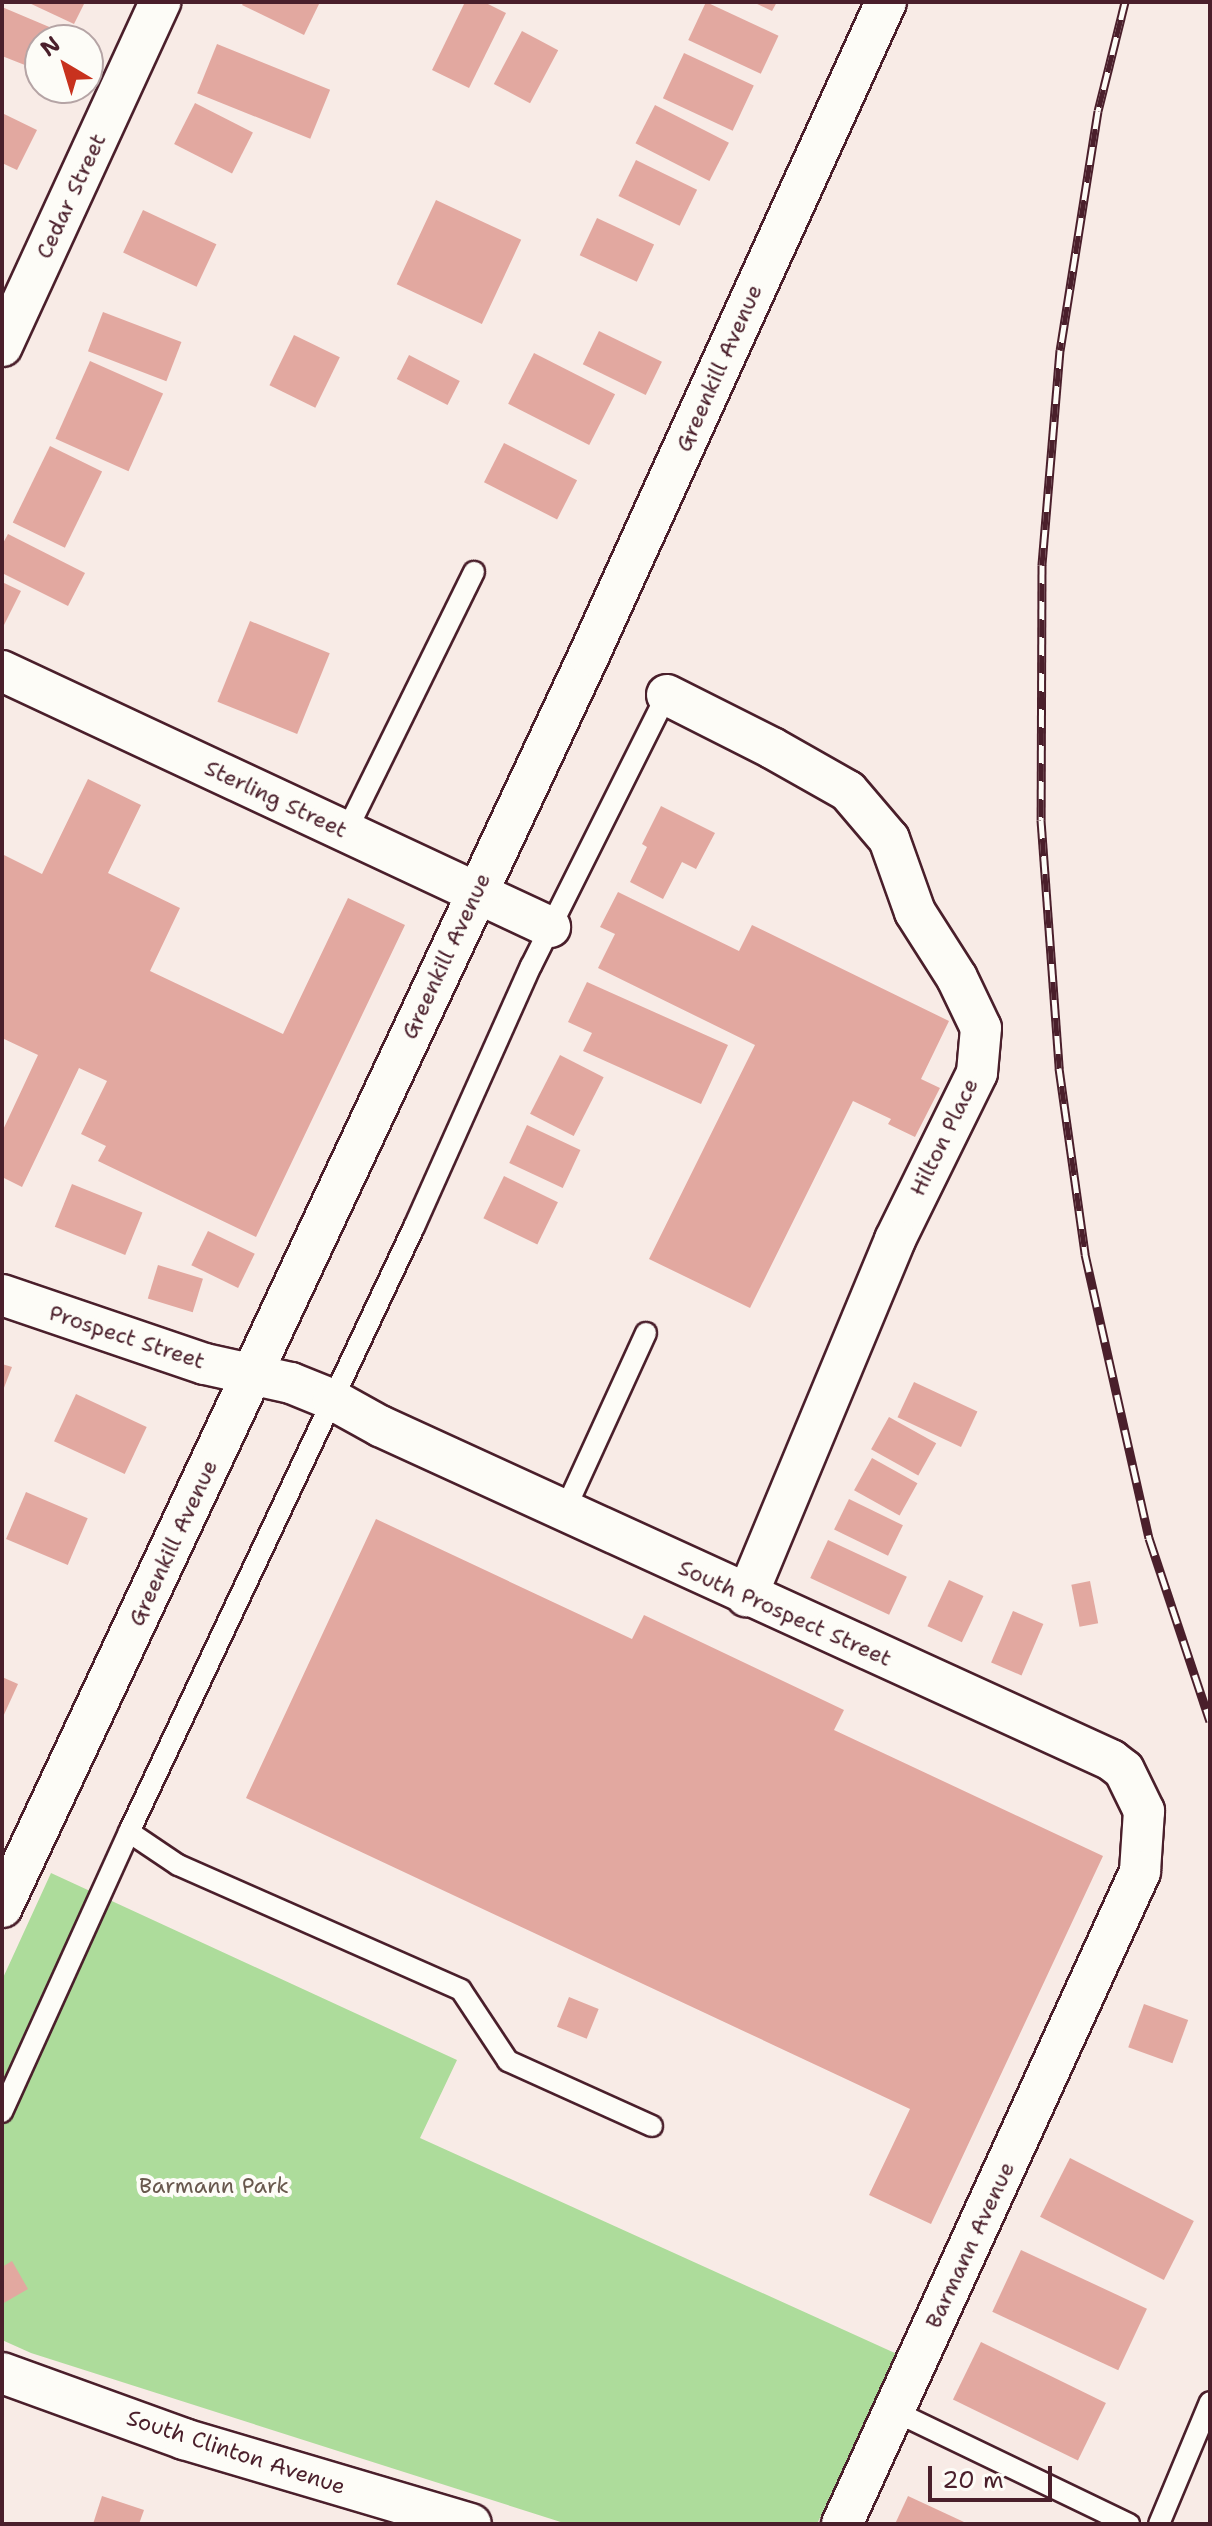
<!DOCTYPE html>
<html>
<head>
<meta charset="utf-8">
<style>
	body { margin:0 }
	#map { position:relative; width:1212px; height:2526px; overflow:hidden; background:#f8ebe6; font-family:"Shantell Sans",sans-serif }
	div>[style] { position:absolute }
	.green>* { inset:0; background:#addc9b }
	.building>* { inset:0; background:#e2a8a0; transform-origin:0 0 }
	.roads { filter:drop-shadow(2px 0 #4a1f2b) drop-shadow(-2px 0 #4a1f2b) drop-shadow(0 2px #4a1f2b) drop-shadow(0 -2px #4a1f2b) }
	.service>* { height:20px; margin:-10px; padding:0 10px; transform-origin:10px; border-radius:10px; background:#fdfcf7 }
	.minor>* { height:40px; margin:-20px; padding:0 20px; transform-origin:20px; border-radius:20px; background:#fdfcf7 }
	.rail>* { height:9px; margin-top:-4.5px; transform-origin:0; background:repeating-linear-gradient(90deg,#fdfcf7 0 18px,#4a1f2b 0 36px); box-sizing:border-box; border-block:2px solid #4a1f2b }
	span { translate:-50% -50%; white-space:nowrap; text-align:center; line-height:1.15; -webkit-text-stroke:8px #fdfcf7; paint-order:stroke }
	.street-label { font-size:22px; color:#4a1f2b }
	.park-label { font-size:22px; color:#68584d }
	.frame { position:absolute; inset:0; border:4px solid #4a1f2b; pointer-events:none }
	.north { position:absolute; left:24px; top:24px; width:80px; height:80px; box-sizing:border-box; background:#fdfcf7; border:2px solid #b5a4a5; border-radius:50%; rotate:322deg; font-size:22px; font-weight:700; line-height:32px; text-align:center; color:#4a1f2b }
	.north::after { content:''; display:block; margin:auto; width:28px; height:36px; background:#c8321e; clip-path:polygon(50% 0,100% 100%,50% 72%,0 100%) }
	.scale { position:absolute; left:928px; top:2466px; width:124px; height:36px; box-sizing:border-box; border:4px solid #4a1f2b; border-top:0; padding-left:10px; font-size:24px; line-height:28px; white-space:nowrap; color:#4a1f2b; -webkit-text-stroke:6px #fdfcf7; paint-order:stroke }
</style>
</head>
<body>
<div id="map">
	<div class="green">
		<i style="clip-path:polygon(51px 1873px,457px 2060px,420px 2138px,897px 2354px,817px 2524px,567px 2524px,31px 2353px,2px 2340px,2px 1980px)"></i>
	</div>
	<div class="building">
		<i style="clip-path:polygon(27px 2px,85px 2px,74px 24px)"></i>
		<i style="clip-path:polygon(244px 2px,320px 2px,304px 35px,242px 5px)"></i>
		<i style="clip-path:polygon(465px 2px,484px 2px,506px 13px,469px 88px,432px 70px)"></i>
		<i style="left:706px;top:2px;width:80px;height:42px;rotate:25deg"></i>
		<i style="clip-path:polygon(753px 2px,777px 2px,772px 11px)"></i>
		<i style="clip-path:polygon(2px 7px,73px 37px,72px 40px,40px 40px,40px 71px,2px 56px)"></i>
		<i style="left:522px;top:31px;width:41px;height:60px;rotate:28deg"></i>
		<i style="left:217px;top:44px;width:122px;height:53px;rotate:22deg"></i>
		<i style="left:684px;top:53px;width:77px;height:50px;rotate:25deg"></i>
		<i style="left:195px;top:103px;width:65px;height:46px;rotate:27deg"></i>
		<i style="left:655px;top:105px;width:83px;height:43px;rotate:27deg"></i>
		<i style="clip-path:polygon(2px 113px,37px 130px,17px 170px,2px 163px)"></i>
		<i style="left:636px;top:160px;width:68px;height:40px;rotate:26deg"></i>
		<i style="left:436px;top:200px;width:94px;height:93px;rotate:25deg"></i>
		<i style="left:143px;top:210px;width:81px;height:47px;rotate:25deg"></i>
		<i style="left:597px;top:218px;width:63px;height:41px;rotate:25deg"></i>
		<i style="left:103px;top:312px;width:84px;height:42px;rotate:21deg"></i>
		<i style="left:599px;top:331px;width:70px;height:37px;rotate:26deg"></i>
		<i style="left:294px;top:335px;width:51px;height:56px;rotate:26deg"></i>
		<i style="left:534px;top:353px;width:91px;height:57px;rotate:27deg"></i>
		<i style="left:409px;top:355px;width:57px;height:27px;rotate:27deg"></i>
		<i style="left:90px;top:361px;width:80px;height:85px;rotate:24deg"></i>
		<i style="left:504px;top:443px;width:82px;height:44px;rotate:27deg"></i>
		<i style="left:50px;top:446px;width:58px;height:85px;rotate:26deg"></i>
		<i style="clip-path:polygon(8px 534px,85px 573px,68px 606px,2px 573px,2px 545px)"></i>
		<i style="clip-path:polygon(2px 582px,21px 591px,4px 625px,2px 623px)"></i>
		<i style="left:250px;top:621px;width:86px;height:87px;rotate:22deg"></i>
		<i style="clip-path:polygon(88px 779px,141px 805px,108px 873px,180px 908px,150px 971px,283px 1034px,348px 898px,405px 925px,256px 1237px,98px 1161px,106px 1146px,81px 1134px,107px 1081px,79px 1068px,22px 1187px,2px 1177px,2px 1132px,38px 1055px,2px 1038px,2px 854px,42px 874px)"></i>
		<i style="clip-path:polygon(661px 806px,715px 833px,696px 869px,682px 862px,663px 899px,630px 882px,647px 847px,642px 844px)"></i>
		<i style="clip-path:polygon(618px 892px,739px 951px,752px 925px,949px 1021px,921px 1079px,940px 1088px,915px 1137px,888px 1124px,891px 1119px,853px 1101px,750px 1308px,649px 1259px,755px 1045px,598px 968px,615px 934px,600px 927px)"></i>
		<i style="clip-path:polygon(587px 982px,728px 1045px,701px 1104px,583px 1051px,592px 1033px,568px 1022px)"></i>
		<i style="left:560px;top:1055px;width:49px;height:66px;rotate:27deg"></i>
		<i style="left:527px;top:1125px;width:59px;height:42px;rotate:25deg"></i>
		<i style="left:504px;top:1176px;width:60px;height:47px;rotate:26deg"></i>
		<i style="left:72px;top:1184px;width:76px;height:46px;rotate:22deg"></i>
		<i style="left:208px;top:1231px;width:52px;height:38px;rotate:26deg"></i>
		<i style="left:158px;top:1265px;width:47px;height:35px;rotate:17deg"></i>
		<i style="clip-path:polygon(2px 1364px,12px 1367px,2px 1393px)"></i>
		<i style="left:914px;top:1382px;width:70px;height:39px;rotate:25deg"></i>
		<i style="left:76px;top:1394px;width:78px;height:52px;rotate:25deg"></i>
		<i style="left:889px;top:1417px;width:54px;height:37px;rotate:29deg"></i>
		<i style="left:872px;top:1458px;width:52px;height:37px;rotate:29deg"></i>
		<i style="left:26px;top:1492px;width:67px;height:51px;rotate:23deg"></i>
		<i style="left:849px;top:1499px;width:60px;height:34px;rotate:26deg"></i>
		<i style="clip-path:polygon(376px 1519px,632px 1639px,644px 1615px,844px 1710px,834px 1730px,1103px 1856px,931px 2224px,869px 2195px,910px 2109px,246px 1798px)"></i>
		<i style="left:828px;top:1540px;width:87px;height:42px;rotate:25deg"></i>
		<i style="left:949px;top:1580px;width:38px;height:51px;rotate:25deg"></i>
		<i style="left:1090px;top:1581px;width:43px;height:19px;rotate:79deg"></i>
		<i style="left:1013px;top:1611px;width:33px;height:56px;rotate:23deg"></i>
		<i style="clip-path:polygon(2px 1677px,18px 1684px,2px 1719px)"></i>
		<i style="left:569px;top:1997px;width:32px;height:32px;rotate:22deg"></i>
		<i style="left:1144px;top:2004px;width:47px;height:46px;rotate:20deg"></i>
		<i style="left:1070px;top:2158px;width:139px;height:66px;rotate:27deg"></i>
		<i style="left:1021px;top:2250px;width:139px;height:68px;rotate:25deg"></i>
		<i style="clip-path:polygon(12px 2261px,28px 2289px,2px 2304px,2px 2267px)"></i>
		<i style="left:981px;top:2342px;width:139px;height:64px;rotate:26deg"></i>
		<i style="clip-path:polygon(102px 2496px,144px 2510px,139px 2524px,93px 2524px)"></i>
		<i style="clip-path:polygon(908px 2496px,964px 2522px,963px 2524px,895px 2524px)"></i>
	</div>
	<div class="roads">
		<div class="service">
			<i style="left:346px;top:832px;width:290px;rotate:-63.8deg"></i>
			<i style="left:564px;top:1512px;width:197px;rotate:-65.4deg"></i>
			<i style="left:129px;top:1832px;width:59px;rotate:34deg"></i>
			<i style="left:178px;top:1865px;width:309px;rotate:23.8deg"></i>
			<i style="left:461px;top:1990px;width:85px;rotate:56.5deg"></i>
			<i style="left:508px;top:2061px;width:158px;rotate:24.3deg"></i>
			<i style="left:2px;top:2112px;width:307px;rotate:-65.6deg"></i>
			<i style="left:129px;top:1832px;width:669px;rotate:-64.78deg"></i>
			<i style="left:414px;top:1227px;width:286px;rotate:-65.9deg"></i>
			<i style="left:531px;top:966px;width:303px;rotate:-63.4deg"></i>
			<i style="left:894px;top:2411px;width:261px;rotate:25.7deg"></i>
			<i style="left:1159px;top:2524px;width:132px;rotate:-67.3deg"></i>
		</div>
		<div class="minor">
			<i style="left:2px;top:346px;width:379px;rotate:-65.3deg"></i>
			<i style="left:2px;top:671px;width:605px;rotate:25.04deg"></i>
			<i style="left:667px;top:695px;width:118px;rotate:26.8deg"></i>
			<i style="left:772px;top:748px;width:87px;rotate:29.5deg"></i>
			<i style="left:848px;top:791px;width:63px;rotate:49.5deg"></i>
			<i style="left:889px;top:839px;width:77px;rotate:70.4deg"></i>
			<i style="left:915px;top:912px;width:78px;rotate:57.5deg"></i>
			<i style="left:957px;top:978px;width:55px;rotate:64.4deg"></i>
			<i style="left:981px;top:1028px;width:45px;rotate:95.1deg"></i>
			<i style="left:977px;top:1073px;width:186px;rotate:116.2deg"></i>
			<i style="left:895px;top:1240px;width:386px;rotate:112.6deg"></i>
			<i style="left:2px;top:1295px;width:214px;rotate:18.8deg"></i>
			<i style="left:205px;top:1364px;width:88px;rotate:12.5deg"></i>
			<i style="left:291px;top:1383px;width:45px;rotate:22deg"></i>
			<i style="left:333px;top:1400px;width:54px;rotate:29deg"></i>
			<i style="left:380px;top:1426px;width:804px;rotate:24.56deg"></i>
			<i style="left:1111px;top:1760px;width:16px;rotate:38deg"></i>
			<i style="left:1124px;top:1770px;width:46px;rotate:64deg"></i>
			<i style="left:1144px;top:1811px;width:61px;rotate:93.8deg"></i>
			<i style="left:1140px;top:1872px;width:717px;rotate:114.56deg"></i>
			<i style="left:2px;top:1907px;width:1383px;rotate:-64.88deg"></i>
			<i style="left:589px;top:655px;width:717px;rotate:-65.54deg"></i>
			<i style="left:2px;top:2373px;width:194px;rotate:19.9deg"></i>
			<i style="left:184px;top:2439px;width:299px;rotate:16.5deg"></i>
		</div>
	</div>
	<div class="rail">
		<i style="left:1125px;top:2px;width:112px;rotate:103.9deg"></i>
		<i style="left:1098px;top:111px;width:242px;rotate:99deg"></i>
		<i style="left:1060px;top:350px;width:216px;rotate:94.8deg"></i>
		<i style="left:1042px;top:565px;width:255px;rotate:90.2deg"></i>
		<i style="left:1041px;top:820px;width:249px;rotate:85.8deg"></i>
		<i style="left:1059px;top:1068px;width:188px;rotate:82deg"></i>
		<i style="left:1085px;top:1254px;width:291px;rotate:77.3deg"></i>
		<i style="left:1149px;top:1538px;width:193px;rotate:71.6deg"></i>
	</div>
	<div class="street-label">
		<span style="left:71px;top:196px;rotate:-65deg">Cedar Street</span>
		<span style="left:719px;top:368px;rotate:-66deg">Greenkill Avenue</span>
		<span style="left:276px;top:799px;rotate:25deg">Sterling Street</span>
		<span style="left:446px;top:956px;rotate:-65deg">Greenkill Avenue</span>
		<span style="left:944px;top:1137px;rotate:-64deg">Hilton Place</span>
		<span style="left:127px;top:1337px;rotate:18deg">Prospect Street</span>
		<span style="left:173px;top:1543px;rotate:-65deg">Greenkill Avenue</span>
		<span style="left:785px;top:1613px;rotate:24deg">South Prospect Street</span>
		<span style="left:970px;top:2245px;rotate:-65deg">Barmann Avenue</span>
		<span style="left:236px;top:2452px;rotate:18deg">South Clinton Avenue</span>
	</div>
	<div class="park-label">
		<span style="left:214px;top:2186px">Barmann Park</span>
	</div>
	<div class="frame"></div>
	<div class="north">N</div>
	<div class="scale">20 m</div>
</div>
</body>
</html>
